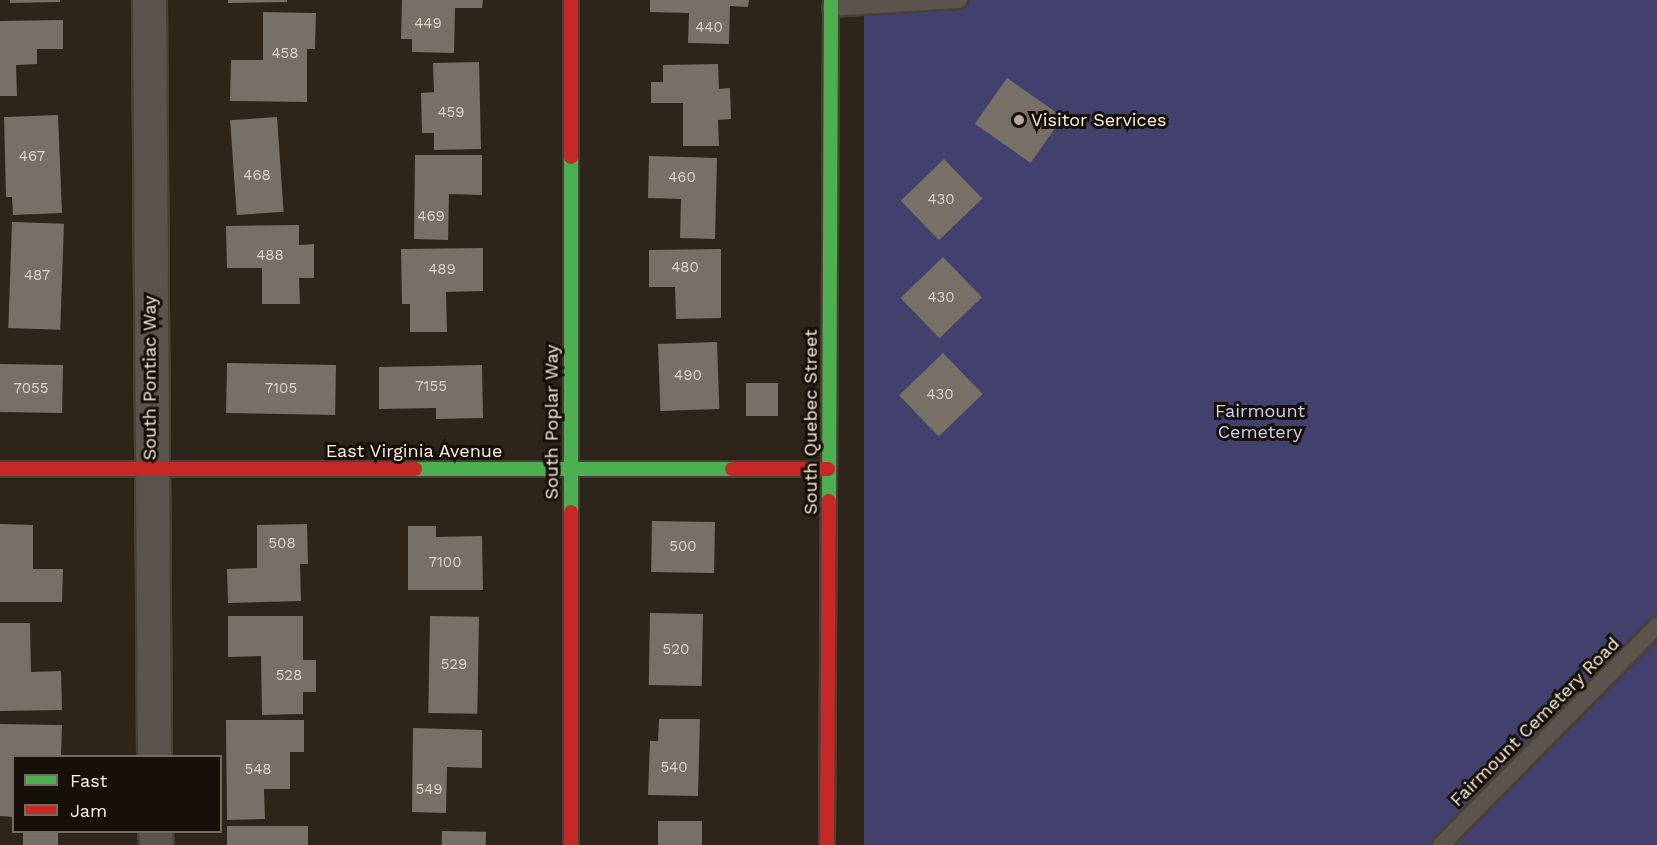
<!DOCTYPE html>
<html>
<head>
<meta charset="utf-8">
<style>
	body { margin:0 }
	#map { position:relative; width:1657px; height:845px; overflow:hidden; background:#2d2519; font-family:"Work Sans",sans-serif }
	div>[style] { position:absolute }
	.green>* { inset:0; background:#42416e; transform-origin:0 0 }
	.building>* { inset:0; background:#777066; transform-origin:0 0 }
	.roads { filter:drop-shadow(2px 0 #484137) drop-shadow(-2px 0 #484137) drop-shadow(0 2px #484137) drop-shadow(0 -2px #484137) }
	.lane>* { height:16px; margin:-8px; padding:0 8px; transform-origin:8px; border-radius:8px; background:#5a544c }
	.street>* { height:33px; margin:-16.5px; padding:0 16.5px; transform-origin:16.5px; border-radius:16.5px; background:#5a544c }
	.fast>* { height:14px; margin:-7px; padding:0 7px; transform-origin:7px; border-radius:7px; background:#4caf50 }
	.jam>* { height:14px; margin:-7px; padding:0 7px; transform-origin:7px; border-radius:7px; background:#c62828 }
	.dots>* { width:16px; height:16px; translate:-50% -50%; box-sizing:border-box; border:3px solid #171008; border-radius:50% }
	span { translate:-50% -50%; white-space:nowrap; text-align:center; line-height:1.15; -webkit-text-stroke:6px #171008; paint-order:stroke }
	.number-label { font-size:15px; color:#dbd2c5 }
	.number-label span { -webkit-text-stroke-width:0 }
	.poi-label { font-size:18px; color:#fcf2e5 }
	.left { translate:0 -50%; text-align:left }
	.street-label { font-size:18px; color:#fcf2e5 }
	.park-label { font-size:18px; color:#cfd1f4 }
	.legend { position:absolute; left:12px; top:755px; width:210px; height:78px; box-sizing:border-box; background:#171008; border:2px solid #736a60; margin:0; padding:8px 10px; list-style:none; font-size:18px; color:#fcf2e5 }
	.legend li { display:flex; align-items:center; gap:12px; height:30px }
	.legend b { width:30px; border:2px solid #736a60 }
</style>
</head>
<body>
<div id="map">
	<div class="green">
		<i style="left:864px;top:0;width:793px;height:845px"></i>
	</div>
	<div class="building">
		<i style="clip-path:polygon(10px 0,60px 0,60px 2px,10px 3px)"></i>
		<i style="clip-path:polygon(228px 0,287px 0,287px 2px,228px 3px)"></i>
		<i style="clip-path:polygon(402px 0,483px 0,482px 8px,455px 8px,454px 53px,412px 52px,412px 39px,401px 39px)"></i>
		<i style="clip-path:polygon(650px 0,749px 0,748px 7px,730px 6px,729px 44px,688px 43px,689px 13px,650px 12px)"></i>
		<i style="clip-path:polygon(263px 12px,316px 13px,315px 49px,307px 49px,307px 102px,230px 101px,231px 60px,263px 60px)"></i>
		<i style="clip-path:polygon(63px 20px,63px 49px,37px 49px,37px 64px,16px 65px,17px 96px,0 96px,0 21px)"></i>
		<i style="clip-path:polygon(479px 62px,481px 149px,434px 150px,434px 133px,422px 133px,421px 93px,434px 92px,433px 63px)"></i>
		<i style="clip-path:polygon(718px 64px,719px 89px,730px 88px,731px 119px,718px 120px,719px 146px,683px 146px,683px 103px,651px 103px,651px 82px,663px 82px,663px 65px)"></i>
		<i style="left:1007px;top:78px;width:68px;height:56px;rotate:35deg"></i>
		<i style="clip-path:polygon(58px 115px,62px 213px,13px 215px,12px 197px,6px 197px,4px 117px)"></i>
		<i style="left:277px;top:117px;width:95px;height:47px;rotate:86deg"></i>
		<i style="clip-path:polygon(415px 155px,482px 155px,482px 195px,449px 194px,448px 240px,414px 239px)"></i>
		<i style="clip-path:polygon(649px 156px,717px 158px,715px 239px,680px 238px,681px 199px,648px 198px)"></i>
		<i style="left:944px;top:159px;width:55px;height:60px;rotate:46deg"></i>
		<i style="left:12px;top:222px;width:52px;height:106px;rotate:2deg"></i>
		<i style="clip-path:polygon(299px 225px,299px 245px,314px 244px,314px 278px,299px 278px,300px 304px,262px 304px,262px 268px,227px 268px,226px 226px)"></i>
		<i style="clip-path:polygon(483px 248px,483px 291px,446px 292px,447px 332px,410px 332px,410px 304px,402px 304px,401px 249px)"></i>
		<i style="clip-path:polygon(721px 249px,721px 318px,676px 319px,675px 287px,649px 287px,649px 250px)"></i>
		<i style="left:943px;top:257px;width:56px;height:59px;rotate:46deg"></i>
		<i style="left:717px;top:342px;width:67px;height:59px;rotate:88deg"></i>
		<i style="left:943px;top:353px;width:57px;height:61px;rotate:46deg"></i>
		<i style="left:227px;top:363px;width:109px;height:50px;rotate:1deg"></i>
		<i style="left:0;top:364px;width:63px;height:48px;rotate:1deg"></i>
		<i style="clip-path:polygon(482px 365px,483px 418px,436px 419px,436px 408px,379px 409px,379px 367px)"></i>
		<i style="left:746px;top:383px;width:32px;height:33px"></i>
		<i style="left:652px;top:521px;width:63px;height:51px;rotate:1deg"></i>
		<i style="clip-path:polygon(0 524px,33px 525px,33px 569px,63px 569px,62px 602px,0 602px)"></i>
		<i style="clip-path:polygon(307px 524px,308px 564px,300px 564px,301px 601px,228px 603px,227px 569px,257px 568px,257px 525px)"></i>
		<i style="clip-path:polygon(408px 526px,436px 526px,436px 537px,482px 536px,483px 590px,408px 590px)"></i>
		<i style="left:650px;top:613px;width:53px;height:72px;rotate:1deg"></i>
		<i style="clip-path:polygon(228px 616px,303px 616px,303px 660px,316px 660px,316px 692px,303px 692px,303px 714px,262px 715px,261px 656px,228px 657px)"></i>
		<i style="left:430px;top:616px;width:49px;height:97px;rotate:1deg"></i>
		<i style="clip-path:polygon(0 623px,30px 623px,31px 672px,61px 671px,62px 710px,0 711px)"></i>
		<i style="clip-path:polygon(659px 719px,700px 719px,698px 796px,648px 795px,650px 741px,658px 741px)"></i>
		<i style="clip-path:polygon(226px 720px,304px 720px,304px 752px,290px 752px,290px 789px,264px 789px,265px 819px,227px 820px)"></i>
		<i style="clip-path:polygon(0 724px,62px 725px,61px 756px,14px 756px,14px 817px,0 816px)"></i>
		<i style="clip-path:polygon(413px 728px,482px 730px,482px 768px,447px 767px,446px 813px,412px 812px)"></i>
		<i style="left:702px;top:821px;width:24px;height:44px;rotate:90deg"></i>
		<i style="left:308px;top:826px;width:19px;height:81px;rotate:90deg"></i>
		<i style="left:442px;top:831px;width:44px;height:14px;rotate:1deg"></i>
		<i style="left:23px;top:832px;width:35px;height:13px"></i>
	</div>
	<div class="roads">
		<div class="lane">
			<i style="left:831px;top:8px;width:128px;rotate:-3.6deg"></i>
			<i style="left:1441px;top:845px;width:308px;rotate:-45.4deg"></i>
		</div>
		<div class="street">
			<i style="left:149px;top:0;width:756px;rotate:89.62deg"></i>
			<i style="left:155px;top:832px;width:13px;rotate:86deg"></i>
		</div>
		<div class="fast">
			<i style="left:571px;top:157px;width:355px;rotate:90deg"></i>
			<i style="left:415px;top:469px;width:317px"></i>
			<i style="left:829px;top:501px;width:501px;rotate:-89.77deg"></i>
		</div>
		<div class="jam">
			<i style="left:571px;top:0;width:157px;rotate:90deg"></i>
			<i style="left:0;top:469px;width:415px"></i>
			<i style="left:732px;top:469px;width:96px"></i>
			<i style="left:571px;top:512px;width:333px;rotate:90deg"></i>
			<i style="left:827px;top:845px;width:344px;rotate:-89.7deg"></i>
		</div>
	</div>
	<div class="dots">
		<i style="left:1019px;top:120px;background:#b4aa9e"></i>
	</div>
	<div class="number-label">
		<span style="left:428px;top:24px">449</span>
		<span style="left:709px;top:28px">440</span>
		<span style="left:285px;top:54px">458</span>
		<span style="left:451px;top:113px">459</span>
		<span style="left:32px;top:157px">467</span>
		<span style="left:257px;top:176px">468</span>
		<span style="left:682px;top:178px">460</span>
		<span style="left:941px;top:200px">430</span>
		<span style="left:431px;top:217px">469</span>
		<span style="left:270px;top:256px">488</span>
		<span style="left:685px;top:268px">480</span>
		<span style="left:442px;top:270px">489</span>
		<span style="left:37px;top:276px">487</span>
		<span style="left:941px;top:298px">430</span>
		<span style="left:688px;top:376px">490</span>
		<span style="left:431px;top:387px">7155</span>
		<span style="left:31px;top:389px">7055</span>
		<span style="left:281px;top:389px">7105</span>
		<span style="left:940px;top:395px">430</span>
		<span style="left:282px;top:544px">508</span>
		<span style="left:683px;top:547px">500</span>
		<span style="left:445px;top:563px">7100</span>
		<span style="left:676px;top:650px">520</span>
		<span style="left:454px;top:665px">529</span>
		<span style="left:289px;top:676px">528</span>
		<span style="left:674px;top:768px">540</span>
		<span style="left:258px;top:770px">548</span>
		<span style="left:429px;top:790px">549</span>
	</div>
	<div class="poi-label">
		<span class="left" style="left:1031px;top:120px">Visitor Services</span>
	</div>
	<div class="street-label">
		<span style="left:150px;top:378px;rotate:-90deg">South Pontiac Way</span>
		<span style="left:552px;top:422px;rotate:-90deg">South Poplar Way</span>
		<span style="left:811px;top:422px;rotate:-90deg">South Quebec Street</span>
		<span style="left:414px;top:451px">East Virginia Avenue</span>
		<span style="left:1535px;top:722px;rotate:-45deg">Fairmount Cemetery Road</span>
	</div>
	<div class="park-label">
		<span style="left:1260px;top:422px">Fairmount<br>Cemetery</span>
	</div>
	<ul class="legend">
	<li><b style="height:8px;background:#4caf50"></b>Fast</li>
	<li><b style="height:8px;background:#c62828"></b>Jam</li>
	</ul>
</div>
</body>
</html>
